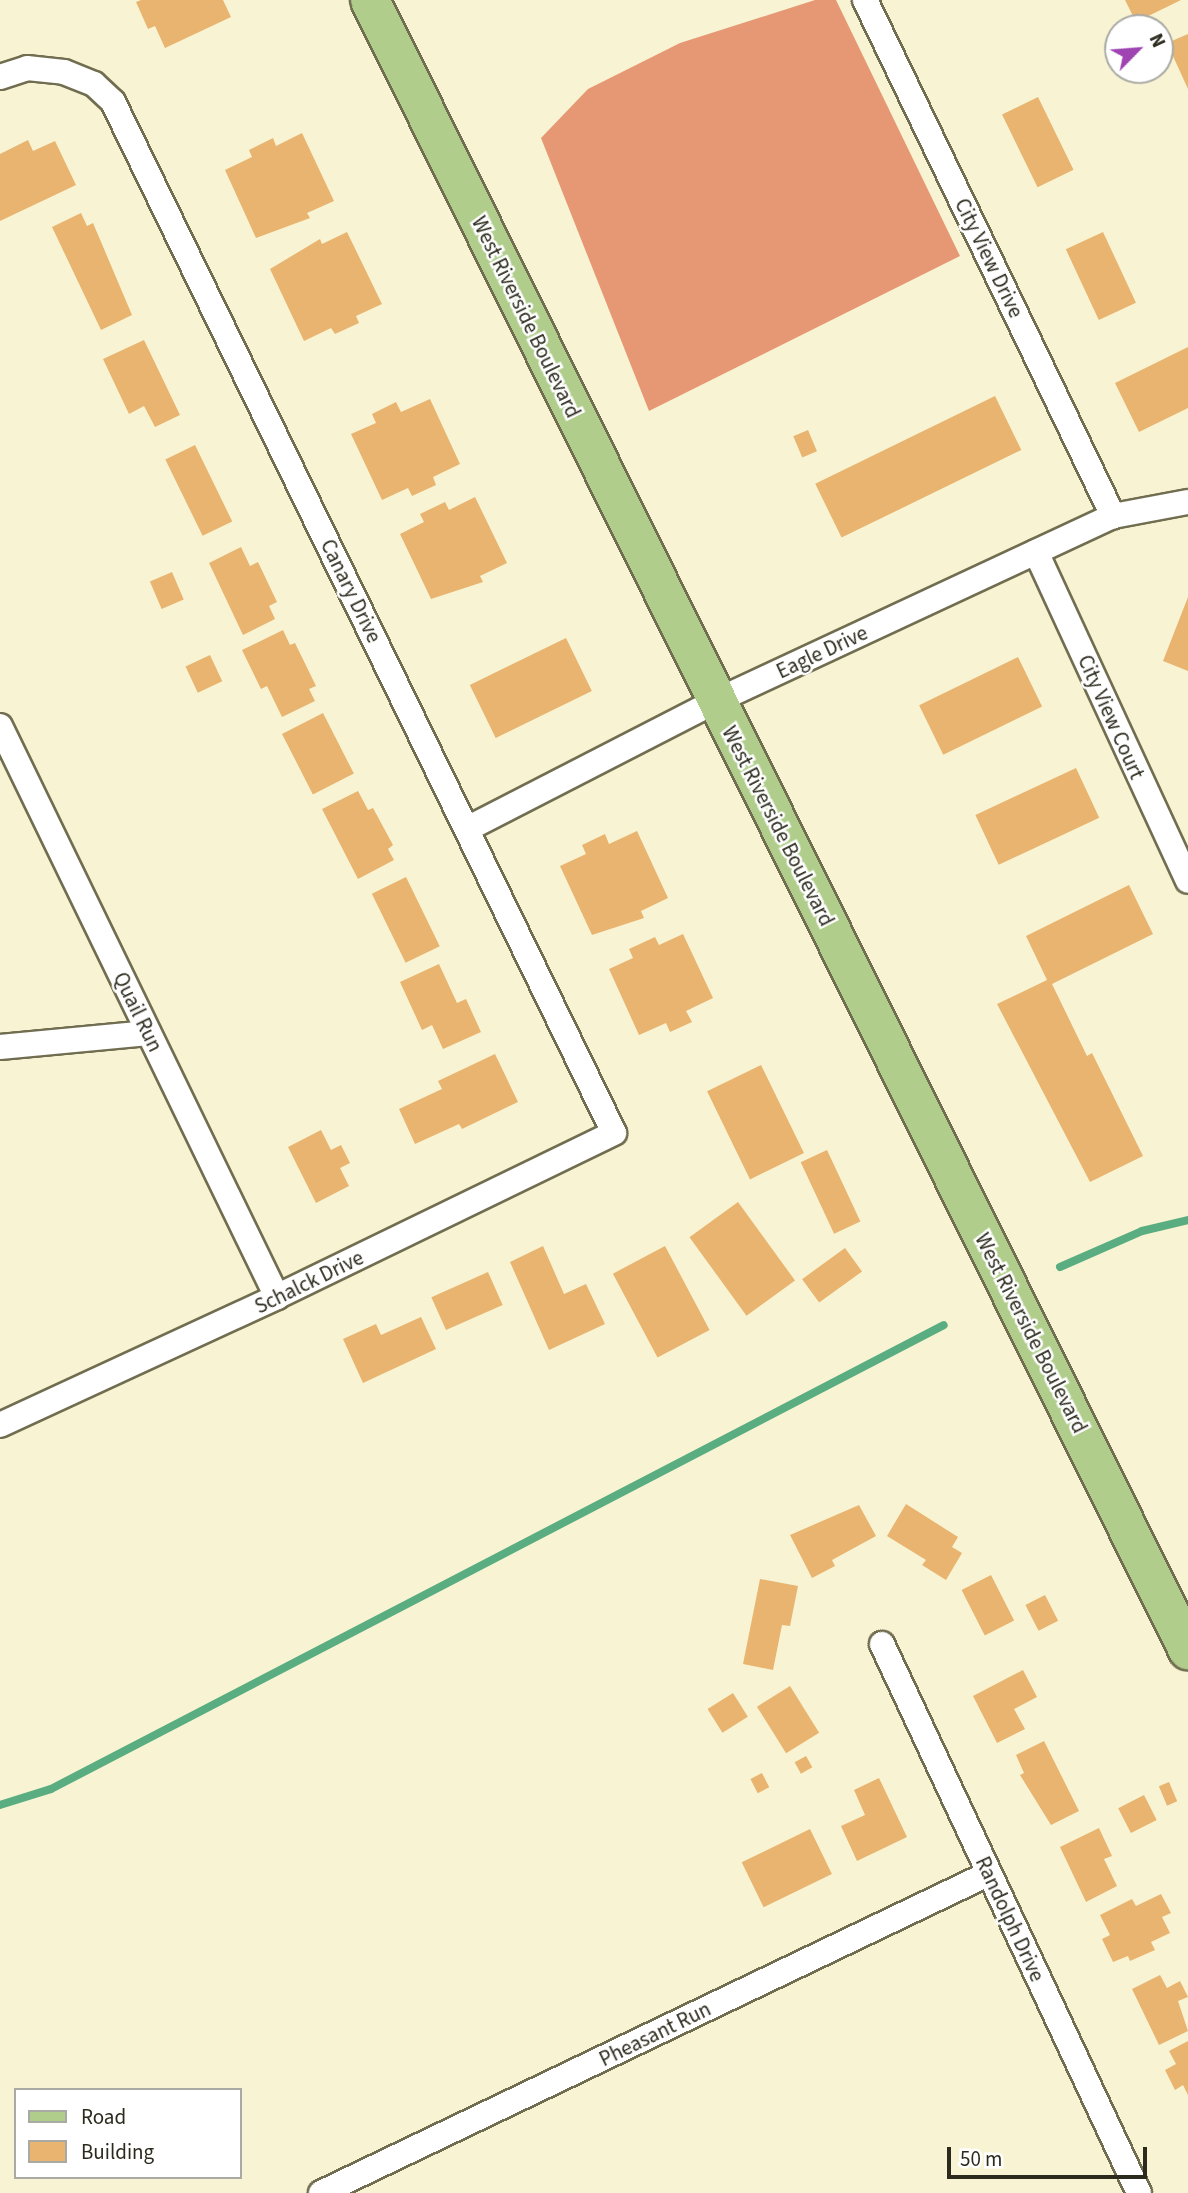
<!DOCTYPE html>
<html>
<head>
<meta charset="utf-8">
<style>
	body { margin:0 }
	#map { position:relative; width:1188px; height:2193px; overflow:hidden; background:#f8f4d3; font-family:"Source Sans 3",sans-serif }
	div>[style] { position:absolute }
	.forest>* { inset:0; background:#e69875 }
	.stream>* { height:8px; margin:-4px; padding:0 4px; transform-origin:4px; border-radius:4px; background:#5aad80 }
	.building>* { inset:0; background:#e8b46f; transform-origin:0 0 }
	.roads { filter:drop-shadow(2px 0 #716d50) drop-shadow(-2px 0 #716d50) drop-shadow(0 2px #716d50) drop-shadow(0 -2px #716d50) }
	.street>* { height:24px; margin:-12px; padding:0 12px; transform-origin:12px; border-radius:12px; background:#fff }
	.primary>* { height:38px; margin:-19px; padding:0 19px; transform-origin:19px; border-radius:19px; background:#b0cd8c }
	span { translate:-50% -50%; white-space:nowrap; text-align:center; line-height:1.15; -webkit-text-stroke:5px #fff; paint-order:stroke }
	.street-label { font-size:21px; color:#2b2a1d }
	.legend { position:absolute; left:14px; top:2088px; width:228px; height:91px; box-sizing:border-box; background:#fff; border:2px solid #aaaaa5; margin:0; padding:9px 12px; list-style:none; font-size:21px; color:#2b2a1d }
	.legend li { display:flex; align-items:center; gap:14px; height:35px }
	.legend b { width:35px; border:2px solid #aaaaa5 }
	.north { position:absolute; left:1104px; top:14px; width:70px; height:70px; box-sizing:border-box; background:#fff; border:2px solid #aaaaa5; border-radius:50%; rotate:65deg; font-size:19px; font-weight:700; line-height:28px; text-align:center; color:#2b2a1d }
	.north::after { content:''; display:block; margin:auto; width:24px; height:32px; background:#9e45b2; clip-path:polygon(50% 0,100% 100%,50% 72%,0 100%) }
	.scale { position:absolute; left:947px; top:2147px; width:200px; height:32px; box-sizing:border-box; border:4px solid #2b2a1d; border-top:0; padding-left:9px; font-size:21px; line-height:24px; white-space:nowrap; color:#2b2a1d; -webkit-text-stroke:5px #fff; paint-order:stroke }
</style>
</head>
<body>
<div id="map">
	<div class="forest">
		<i style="clip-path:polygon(815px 0,836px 0,960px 256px,649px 411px,541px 138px,588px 89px,680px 43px)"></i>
	</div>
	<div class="stream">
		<i style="left:1060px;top:1267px;width:90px;rotate:-23.7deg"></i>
		<i style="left:1142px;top:1231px;width:47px;rotate:-13.4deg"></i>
		<i style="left:0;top:1805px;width:53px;rotate:-17.4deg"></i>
		<i style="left:51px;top:1789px;width:1006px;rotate:-27.46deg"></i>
	</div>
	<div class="building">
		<i style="clip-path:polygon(141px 0,223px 0,231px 17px,165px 48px,155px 26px,148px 29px,136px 2px)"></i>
		<i style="clip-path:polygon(1125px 0,1181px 0,1136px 22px)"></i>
		<i style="clip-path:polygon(1188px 34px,1188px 89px,1167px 43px)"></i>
		<i style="left:1038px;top:97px;width:81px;height:40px;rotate:64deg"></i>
		<i style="clip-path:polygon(302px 133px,334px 201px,307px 213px,310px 218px,256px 238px,225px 170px,252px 157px,249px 150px,273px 138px,276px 146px)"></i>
		<i style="clip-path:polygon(28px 140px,33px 151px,55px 141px,76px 185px,0 221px,0 154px)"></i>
		<i style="clip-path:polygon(81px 213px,87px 226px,93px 223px,132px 315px,101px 330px,52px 227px)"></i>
		<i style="clip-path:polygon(347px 232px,382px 304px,356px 316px,359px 323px,335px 334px,331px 328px,304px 341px,270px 269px,320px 239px,322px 244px)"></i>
		<i style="left:1103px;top:232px;width:78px;height:41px;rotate:65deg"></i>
		<i style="clip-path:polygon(144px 340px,180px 415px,155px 427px,144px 406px,129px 414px,103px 359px)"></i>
		<i style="clip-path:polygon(1188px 347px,1188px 408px,1139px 432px,1115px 383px)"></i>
		<i style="left:995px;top:396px;width:60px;height:200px;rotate:64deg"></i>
		<i style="clip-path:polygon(430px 399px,460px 464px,433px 477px,436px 485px,412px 496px,408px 488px,382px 500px,351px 434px,376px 423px,372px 414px,396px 402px,401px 412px)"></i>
		<i style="left:808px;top:430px;width:23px;height:16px;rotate:67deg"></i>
		<i style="left:195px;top:445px;width:85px;height:33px;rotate:64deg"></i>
		<i style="clip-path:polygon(475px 497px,507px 563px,480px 576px,483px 582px,431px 599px,400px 534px,424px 522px,420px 514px,445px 502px,449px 510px)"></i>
		<i style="clip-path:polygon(241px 547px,250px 566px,258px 562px,277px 602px,269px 606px,275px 619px,243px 635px,209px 563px)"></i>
		<i style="left:172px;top:572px;width:30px;height:24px;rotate:67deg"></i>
		<i style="clip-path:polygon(1188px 597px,1188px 671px,1163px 661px)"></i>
		<i style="clip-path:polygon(283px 630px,290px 645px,295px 643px,316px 686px,309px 689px,315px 701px,282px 717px,267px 686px,261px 689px,242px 650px)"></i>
		<i style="left:566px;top:638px;width:59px;height:107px;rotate:64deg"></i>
		<i style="left:210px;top:655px;width:29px;height:27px;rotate:65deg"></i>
		<i style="left:1018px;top:657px;width:55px;height:110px;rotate:64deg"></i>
		<i style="left:323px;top:713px;width:68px;height:46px;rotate:63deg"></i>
		<i style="left:1076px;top:768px;width:55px;height:111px;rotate:65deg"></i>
		<i style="clip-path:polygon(358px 791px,368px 810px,373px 808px,393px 845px,388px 849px,394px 860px,358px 879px,322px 809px)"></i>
		<i style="clip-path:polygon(637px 831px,668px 898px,641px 911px,644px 918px,592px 935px,560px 866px,586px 854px,582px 845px,605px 834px,609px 844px)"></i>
		<i style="left:406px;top:877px;width:77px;height:38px;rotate:64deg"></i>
		<i style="clip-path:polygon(1129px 885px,1153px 934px,1052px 984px,1087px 1056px,1092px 1053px,1143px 1156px,1090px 1182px,997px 1004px,1047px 980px,1026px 936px)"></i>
		<i style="clip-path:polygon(683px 934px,713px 998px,686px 1011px,692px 1022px,670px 1032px,666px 1023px,639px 1035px,609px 969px,633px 958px,629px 949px,655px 937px,659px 945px)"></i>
		<i style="clip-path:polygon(439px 964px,457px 1003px,466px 999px,481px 1032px,443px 1049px,432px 1025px,422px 1030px,400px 982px)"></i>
		<i style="clip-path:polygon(495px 1054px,518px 1102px,462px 1129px,459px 1124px,415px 1144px,399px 1109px,442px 1089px,438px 1081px)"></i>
		<i style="left:761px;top:1065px;width:98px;height:60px;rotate:64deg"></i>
		<i style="clip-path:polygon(321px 1130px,331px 1150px,341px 1145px,350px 1163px,340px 1168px,349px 1186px,316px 1203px,288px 1147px)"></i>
		<i style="left:827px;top:1150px;width:79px;height:29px;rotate:65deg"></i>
		<i style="left:738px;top:1202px;width:97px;height:60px;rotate:54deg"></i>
		<i style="clip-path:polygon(543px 1246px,564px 1294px,586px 1284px,605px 1324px,549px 1350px,510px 1262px)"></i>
		<i style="left:665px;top:1246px;width:95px;height:59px;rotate:62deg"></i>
		<i style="left:845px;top:1248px;width:29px;height:53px;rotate:54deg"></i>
		<i style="left:488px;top:1272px;width:36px;height:62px;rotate:66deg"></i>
		<i style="clip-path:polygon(421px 1317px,436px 1349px,363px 1383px,343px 1339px,376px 1324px,381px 1335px)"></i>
		<i style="clip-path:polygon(906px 1504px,958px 1537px,952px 1547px,962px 1553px,946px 1580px,922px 1565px,926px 1560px,887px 1536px)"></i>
		<i style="clip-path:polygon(859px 1505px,876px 1536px,832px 1560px,835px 1566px,812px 1578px,790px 1535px)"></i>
		<i style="left:991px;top:1575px;width:51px;height:33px;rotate:63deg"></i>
		<i style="clip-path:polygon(760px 1579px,798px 1586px,790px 1626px,782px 1625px,773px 1670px,743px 1664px)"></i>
		<i style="left:1045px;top:1595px;width:29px;height:22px;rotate:63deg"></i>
		<i style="clip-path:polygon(1023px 1670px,1037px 1697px,1014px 1709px,1025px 1729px,997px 1743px,973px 1696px)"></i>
		<i style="left:790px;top:1686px;width:55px;height:39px;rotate:58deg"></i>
		<i style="left:733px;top:1693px;width:28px;height:30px;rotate:58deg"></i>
		<i style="clip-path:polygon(1044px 1741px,1079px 1811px,1051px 1825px,1020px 1775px,1024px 1773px,1016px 1755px)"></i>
		<i style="left:806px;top:1756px;width:13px;height:13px;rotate:61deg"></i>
		<i style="left:762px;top:1773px;width:16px;height:13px;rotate:63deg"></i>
		<i style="clip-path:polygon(879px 1778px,907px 1837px,857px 1861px,841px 1826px,865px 1815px,854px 1790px)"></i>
		<i style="left:1169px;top:1782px;width:21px;height:11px;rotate:67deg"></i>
		<i style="left:1144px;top:1795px;width:28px;height:29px;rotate:63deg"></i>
		<i style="clip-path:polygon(1099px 1828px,1112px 1856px,1104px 1859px,1117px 1886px,1086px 1902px,1060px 1847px)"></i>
		<i style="left:810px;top:1829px;width:50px;height:76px;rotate:64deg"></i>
		<i style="clip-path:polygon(1161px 1894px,1171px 1913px,1162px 1917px,1170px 1933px,1151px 1942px,1155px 1950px,1130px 1961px,1128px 1956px,1113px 1962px,1102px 1939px,1110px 1935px,1100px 1915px,1132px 1899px,1136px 1906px)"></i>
		<i style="clip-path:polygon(1160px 1975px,1167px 1988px,1180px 1981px,1188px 1997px,1178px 2001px,1188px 2031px,1159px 2045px,1132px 1989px)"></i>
		<i style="clip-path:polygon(1188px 2041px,1188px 2095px,1183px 2085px,1175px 2090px,1165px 2070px,1176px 2064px,1169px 2051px)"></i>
	</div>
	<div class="roads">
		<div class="street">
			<i style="left:865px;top:0;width:573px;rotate:64.33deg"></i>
			<i style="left:0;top:77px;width:28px;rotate:-18deg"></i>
			<i style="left:27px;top:68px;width:37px;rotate:6deg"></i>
			<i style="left:64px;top:72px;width:32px;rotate:22deg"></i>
			<i style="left:94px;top:84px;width:26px;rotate:43deg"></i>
			<i style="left:113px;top:102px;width:1146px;rotate:64.08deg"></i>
			<i style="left:614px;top:1133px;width:375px;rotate:154.1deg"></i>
			<i style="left:277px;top:1297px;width:305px;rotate:155.2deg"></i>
			<i style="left:1036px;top:552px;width:362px;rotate:65.2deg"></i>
			<i style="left:0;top:726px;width:635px;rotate:64.12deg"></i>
			<i style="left:467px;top:829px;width:280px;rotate:-27.2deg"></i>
			<i style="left:716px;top:701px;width:438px;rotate:-25deg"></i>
			<i style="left:1113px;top:516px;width:76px;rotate:-10.6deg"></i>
			<i style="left:0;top:1047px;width:149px;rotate:-5.4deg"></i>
			<i style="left:882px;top:1644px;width:606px;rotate:64.91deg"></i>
			<i style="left:321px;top:2193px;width:739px;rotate:-25.56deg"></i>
		</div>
		<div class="primary">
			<i style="left:370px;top:0;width:1842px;rotate:63.63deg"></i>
		</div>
	</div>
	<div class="street-label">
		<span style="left:989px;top:258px;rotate:64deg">City View Drive</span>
		<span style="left:526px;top:317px;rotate:64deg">West Riverside Boulevard</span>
		<span style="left:351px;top:591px;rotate:64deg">Canary Drive</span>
		<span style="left:822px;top:652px;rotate:-25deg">Eagle Drive</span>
		<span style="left:1111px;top:717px;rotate:66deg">City View Court</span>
		<span style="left:778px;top:826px;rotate:63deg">West Riverside Boulevard</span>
		<span style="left:138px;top:1012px;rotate:64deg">Quail Run</span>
		<span style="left:309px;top:1282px;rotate:-26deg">Schalck Drive</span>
		<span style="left:1031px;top:1333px;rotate:63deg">West Riverside Boulevard</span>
		<span style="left:1010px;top:1919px;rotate:65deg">Randolph Drive</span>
		<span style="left:655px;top:2034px;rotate:-26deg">Pheasant Run</span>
	</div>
	<ul class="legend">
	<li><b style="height:9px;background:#b0cd8c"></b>Road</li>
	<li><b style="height:19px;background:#e8b46f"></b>Building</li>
	</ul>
	<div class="north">N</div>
	<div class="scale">50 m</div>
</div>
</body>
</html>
